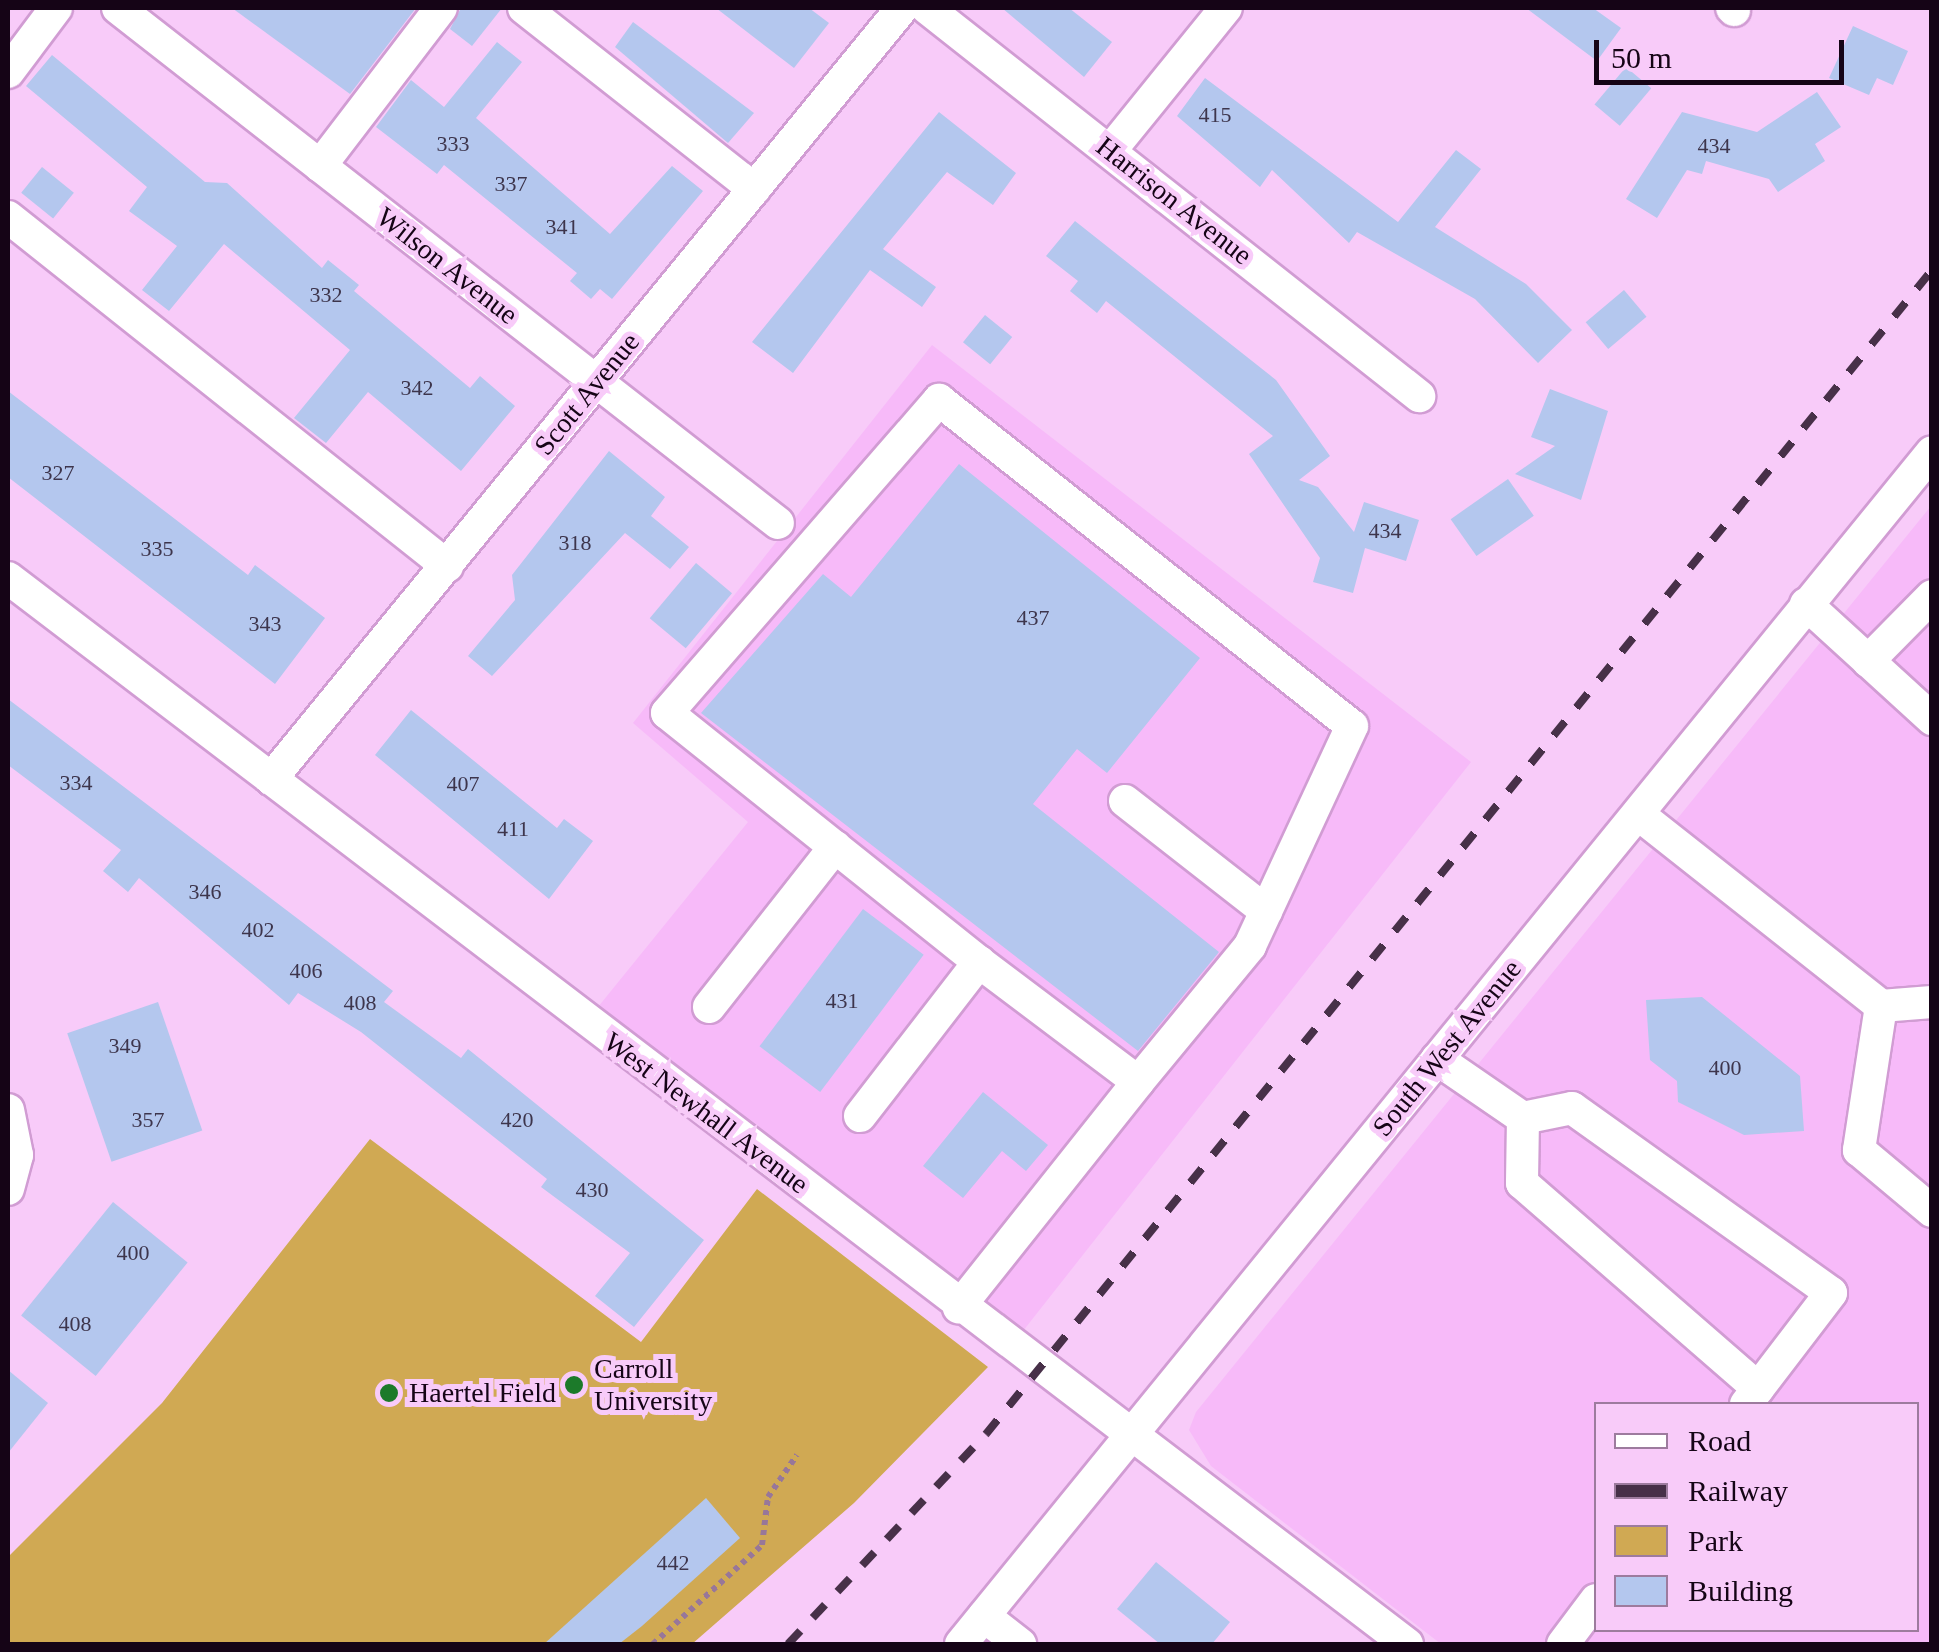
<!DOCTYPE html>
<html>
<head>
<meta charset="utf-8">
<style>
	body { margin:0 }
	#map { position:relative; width:1939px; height:1652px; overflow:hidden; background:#f8cbf9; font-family:"Times New Roman",serif }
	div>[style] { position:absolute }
	.built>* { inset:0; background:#f7baf9 }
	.green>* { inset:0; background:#d0a953 }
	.building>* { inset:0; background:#b4c7ee; transform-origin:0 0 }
	.path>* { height:6px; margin-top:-3px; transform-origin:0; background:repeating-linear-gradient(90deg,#987799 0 5px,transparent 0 10px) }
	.roads { filter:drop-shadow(2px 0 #d19cd3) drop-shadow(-2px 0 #d19cd3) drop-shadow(0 2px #d19cd3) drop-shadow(0 -2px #d19cd3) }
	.minor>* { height:32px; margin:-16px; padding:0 16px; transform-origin:16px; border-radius:16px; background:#fff }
	.rail>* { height:8px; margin-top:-4px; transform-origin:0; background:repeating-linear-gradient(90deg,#473048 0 18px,transparent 0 36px) }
	.dots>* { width:28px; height:28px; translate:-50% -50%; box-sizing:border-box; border:5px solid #f8cbf9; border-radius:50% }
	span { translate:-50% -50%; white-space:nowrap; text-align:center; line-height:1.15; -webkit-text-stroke:10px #f8cbf9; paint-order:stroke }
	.number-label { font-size:22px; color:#3d354c }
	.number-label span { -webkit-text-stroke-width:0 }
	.street-label { font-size:28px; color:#150416 }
	.poi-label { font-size:28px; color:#150416 }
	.left { translate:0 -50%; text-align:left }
	.frame { position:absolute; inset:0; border:10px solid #150416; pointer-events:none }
	.legend { position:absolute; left:1594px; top:1402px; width:325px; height:230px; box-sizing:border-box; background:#f8cbf9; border:2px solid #9d7b9e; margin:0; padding:12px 18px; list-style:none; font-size:30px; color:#150416 }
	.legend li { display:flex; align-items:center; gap:20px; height:50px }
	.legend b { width:50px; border:2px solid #9d7b9e }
	.scale { position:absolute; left:1594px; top:40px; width:250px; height:45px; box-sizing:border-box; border:5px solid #150416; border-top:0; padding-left:12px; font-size:30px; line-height:35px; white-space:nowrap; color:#150416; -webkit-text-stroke:8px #f8cbf9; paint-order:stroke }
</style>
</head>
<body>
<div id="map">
	<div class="built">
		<i style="clip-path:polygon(932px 345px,1471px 762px,1023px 1331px,598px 1007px,748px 822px,633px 723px)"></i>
		<i style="clip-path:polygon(evenodd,1931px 506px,1931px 1644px,1441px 1644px,1211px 1466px,1189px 1430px,1196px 1412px,1931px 506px,1596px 1404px,1916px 1404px,1916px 1630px,1596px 1630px,1596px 1404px)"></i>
	</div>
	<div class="green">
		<i style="clip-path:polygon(370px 1139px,641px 1342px,757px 1189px,988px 1367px,854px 1503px,692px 1644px,8px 1644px,8px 1557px,162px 1403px)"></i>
	</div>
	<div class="building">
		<i style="clip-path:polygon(232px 8px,416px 8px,350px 94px)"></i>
		<i style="clip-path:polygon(461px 8px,502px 8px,472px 46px,450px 29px)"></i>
		<i style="clip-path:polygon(716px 8px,809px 8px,829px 23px,794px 68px)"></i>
		<i style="clip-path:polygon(1002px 8px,1069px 8px,1112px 42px,1084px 77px)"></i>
		<i style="clip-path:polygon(1526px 8px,1593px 8px,1621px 28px,1597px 61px)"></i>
		<i style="clip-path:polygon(633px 22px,754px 113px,728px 143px,615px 47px)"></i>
		<i style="clip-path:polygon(1853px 26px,1908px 51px,1893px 85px,1877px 78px,1869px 95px,1829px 78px)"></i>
		<i style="clip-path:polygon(497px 42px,522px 62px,476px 118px,610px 234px,672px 166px,703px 191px,612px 299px,600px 289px,591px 299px,570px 281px,577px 273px,444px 165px,437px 174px,376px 127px,411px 80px,444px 107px)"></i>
		<i style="clip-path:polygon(52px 55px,205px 182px,227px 183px,322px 268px,328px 260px,359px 285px,354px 291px,470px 388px,480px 376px,515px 406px,461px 471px,368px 392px,326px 443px,294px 418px,350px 350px,224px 244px,169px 311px,142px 290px,177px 246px,129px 211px,147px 187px,26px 86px)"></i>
		<i style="left:1626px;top:67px;width:33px;height:49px;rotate:40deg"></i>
		<i style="clip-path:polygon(1205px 78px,1398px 222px,1456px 150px,1481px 169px,1435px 227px,1526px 284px,1572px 330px,1538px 363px,1475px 299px,1357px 232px,1349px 243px,1272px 170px,1260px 187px,1177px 116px)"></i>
		<i style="clip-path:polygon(1817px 92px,1841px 127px,1815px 144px,1825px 161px,1778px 192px,1769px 179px,1706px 161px,1702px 174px,1687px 170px,1657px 218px,1626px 199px,1682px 112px,1757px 132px)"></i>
		<i style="clip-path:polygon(939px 112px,1016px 173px,993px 205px,947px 172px,883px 249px,936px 287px,922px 307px,870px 270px,793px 373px,752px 342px)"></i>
		<i style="left:42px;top:167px;width:41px;height:33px;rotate:39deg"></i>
		<i style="clip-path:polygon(1075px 221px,1276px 380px,1330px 456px,1299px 480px,1318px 487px,1354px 532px,1364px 502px,1419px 520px,1406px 561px,1365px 548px,1353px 593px,1313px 582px,1320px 558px,1249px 454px,1273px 436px,1106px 301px,1097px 313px,1070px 291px,1078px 281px,1046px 256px)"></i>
		<i style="left:1624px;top:290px;width:35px;height:50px;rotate:50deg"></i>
		<i style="left:985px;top:315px;width:35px;height:35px;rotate:39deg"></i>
		<i style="clip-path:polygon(1550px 389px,1608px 411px,1581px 500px,1515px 474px,1555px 446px,1531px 437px)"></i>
		<i style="clip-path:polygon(8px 391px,248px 575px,255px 565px,325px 618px,275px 684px,8px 477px)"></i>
		<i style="clip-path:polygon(609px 451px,665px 497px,651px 516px,689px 547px,670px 569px,625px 533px,492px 676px,468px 656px,515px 600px,512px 575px)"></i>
		<i style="clip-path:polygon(959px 464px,1200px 658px,1107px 773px,1077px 749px,1033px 804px,1219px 952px,1138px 1051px,701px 713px,823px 574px,851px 597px)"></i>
		<i style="left:1508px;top:479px;width:45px;height:70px;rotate:55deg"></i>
		<i style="left:696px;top:563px;width:47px;height:72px;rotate:40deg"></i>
		<i style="clip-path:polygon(8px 699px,393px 991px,384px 1002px,461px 1058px,468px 1049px,704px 1240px,634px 1327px,595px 1296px,630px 1253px,541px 1187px,547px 1179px,361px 1032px,298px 993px,289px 1005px,139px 878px,128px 892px,103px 871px,121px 850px,8px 765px)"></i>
		<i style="clip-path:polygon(411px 710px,557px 828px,564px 819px,593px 841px,549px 899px,375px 755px)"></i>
		<i style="left:863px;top:909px;width:76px;height:172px;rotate:37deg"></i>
		<i style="clip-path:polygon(1702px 997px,1800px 1076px,1804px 1131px,1744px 1135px,1678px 1102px,1677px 1081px,1650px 1060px,1646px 1000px)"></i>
		<i style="left:158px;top:1002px;width:136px;height:96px;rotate:71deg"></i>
		<i style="clip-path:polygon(983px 1092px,1048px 1145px,1026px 1171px,1002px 1151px,963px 1198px,923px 1166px)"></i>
		<i style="left:113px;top:1202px;width:96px;height:146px;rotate:39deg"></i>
		<i style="clip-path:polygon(8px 1370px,48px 1403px,8px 1453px)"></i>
		<i style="clip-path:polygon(706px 1498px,740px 1538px,642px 1626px,619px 1644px,544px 1644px)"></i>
		<i style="clip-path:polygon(1156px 1562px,1230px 1622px,1212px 1644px,1160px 1644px,1117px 1609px)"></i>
	</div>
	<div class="path">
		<i style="left:653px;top:1644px;width:147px;rotate:-42.2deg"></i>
		<i style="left:762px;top:1545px;width:48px;rotate:-82.9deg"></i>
		<i style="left:768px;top:1497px;width:51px;rotate:-55.4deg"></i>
	</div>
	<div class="roads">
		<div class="minor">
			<i style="left:118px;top:8px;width:837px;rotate:37.97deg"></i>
			<i style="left:524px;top:8px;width:293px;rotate:38.2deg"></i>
			<i style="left:927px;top:8px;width:627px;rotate:38.26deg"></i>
			<i style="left:1732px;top:8px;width:3px;rotate:45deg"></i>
			<i style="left:8px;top:72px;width:80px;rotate:-53.1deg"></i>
			<i style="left:1110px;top:151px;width:184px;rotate:-51deg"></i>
			<i style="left:320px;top:166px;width:199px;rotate:-52.6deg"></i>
			<i style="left:8px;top:217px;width:561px;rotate:38.48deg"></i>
			<i style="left:8px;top:578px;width:1759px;rotate:37.31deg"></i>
			<i style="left:1806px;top:604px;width:171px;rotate:42.4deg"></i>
			<i style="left:1868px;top:661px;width:91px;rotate:-45.4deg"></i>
			<i style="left:271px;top:779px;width:996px;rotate:-50.7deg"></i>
			<i style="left:1125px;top:801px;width:179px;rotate:38deg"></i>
			<i style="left:1638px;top:814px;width:310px;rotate:38.3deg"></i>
			<i style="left:1881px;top:1006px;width:51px;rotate:-4.5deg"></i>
			<i style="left:979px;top:962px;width:399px;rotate:-141.4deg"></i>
			<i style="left:667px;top:713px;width:415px;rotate:-49deg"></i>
			<i style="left:939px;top:400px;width:526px;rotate:38.29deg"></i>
			<i style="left:1352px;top:726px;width:242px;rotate:114.9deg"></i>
			<i style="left:1250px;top:946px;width:176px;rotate:129.5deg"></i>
			<i style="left:1881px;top:1006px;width:146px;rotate:98.7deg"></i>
			<i style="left:1859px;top:1150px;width:95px;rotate:39.9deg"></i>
			<i style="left:709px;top:1007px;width:204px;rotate:-51.8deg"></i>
			<i style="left:1437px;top:1059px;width:104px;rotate:34.5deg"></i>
			<i style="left:1523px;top:1118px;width:50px;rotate:-11.5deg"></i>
			<i style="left:1572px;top:1108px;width:318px;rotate:35.5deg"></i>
			<i style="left:1831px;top:1293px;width:140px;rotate:127.4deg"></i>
			<i style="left:8px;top:1110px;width:46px;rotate:78.7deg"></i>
			<i style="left:17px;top:1155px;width:35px;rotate:105deg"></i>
			<i style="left:860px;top:1116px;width:195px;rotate:-52.3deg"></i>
			<i style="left:979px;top:962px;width:199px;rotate:37deg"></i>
			<i style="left:1138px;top:1082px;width:288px;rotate:128.5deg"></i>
			<i style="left:1523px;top:1118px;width:65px;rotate:90.9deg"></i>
			<i style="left:1522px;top:1183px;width:313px;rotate:41deg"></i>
			<i style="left:984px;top:1616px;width:46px;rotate:37.9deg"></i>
			<i style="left:961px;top:1644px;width:1537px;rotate:-50.83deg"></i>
			<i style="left:1563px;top:1644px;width:55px;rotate:-53.1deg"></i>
		</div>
	</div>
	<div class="rail">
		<i style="left:788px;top:1644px;width:289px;rotate:-46.7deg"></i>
		<i style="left:986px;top:1434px;width:1500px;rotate:-50.9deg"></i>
	</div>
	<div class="dots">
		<i style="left:574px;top:1385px;background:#1c7a2a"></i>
		<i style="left:389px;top:1393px;background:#1c7a2a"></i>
	</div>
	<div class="number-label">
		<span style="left:1215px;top:115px">415</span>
		<span style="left:453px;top:144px">333</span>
		<span style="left:1714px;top:146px">434</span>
		<span style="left:511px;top:184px">337</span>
		<span style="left:562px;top:227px">341</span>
		<span style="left:326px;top:295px">332</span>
		<span style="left:417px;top:388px">342</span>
		<span style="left:58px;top:473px">327</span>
		<span style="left:1385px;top:531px">434</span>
		<span style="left:575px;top:543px">318</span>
		<span style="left:157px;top:549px">335</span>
		<span style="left:1033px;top:618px">437</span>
		<span style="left:265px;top:624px">343</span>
		<span style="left:76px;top:783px">334</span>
		<span style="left:463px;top:784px">407</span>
		<span style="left:513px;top:829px">411</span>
		<span style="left:205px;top:892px">346</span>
		<span style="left:258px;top:930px">402</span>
		<span style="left:306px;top:971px">406</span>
		<span style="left:842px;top:1001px">431</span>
		<span style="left:360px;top:1003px">408</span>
		<span style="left:125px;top:1046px">349</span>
		<span style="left:1725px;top:1068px">400</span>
		<span style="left:148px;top:1120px">357</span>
		<span style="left:517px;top:1120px">420</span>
		<span style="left:592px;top:1190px">430</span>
		<span style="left:133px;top:1253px">400</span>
		<span style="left:75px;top:1324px">408</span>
		<span style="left:673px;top:1563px">442</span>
	</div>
	<div class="street-label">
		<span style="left:1174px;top:201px;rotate:38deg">Harrison Avenue</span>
		<span style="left:447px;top:266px;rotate:38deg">Wilson Avenue</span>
		<span style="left:587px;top:394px;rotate:-51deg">Scott Avenue</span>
		<span style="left:1447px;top:1048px;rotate:-51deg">South West Avenue</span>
		<span style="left:706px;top:1113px;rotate:37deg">West Newhall Avenue</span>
	</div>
	<div class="poi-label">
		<span class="left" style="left:594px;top:1385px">Carroll<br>University</span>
		<span class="left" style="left:409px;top:1393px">Haertel Field</span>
	</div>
	<div class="frame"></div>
	<ul class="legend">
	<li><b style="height:12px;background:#fff"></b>Road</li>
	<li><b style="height:12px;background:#473048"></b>Railway</li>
	<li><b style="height:28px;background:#d0a953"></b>Park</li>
	<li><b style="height:28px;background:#b4c7ee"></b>Building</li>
	</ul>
	<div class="scale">50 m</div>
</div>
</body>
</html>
